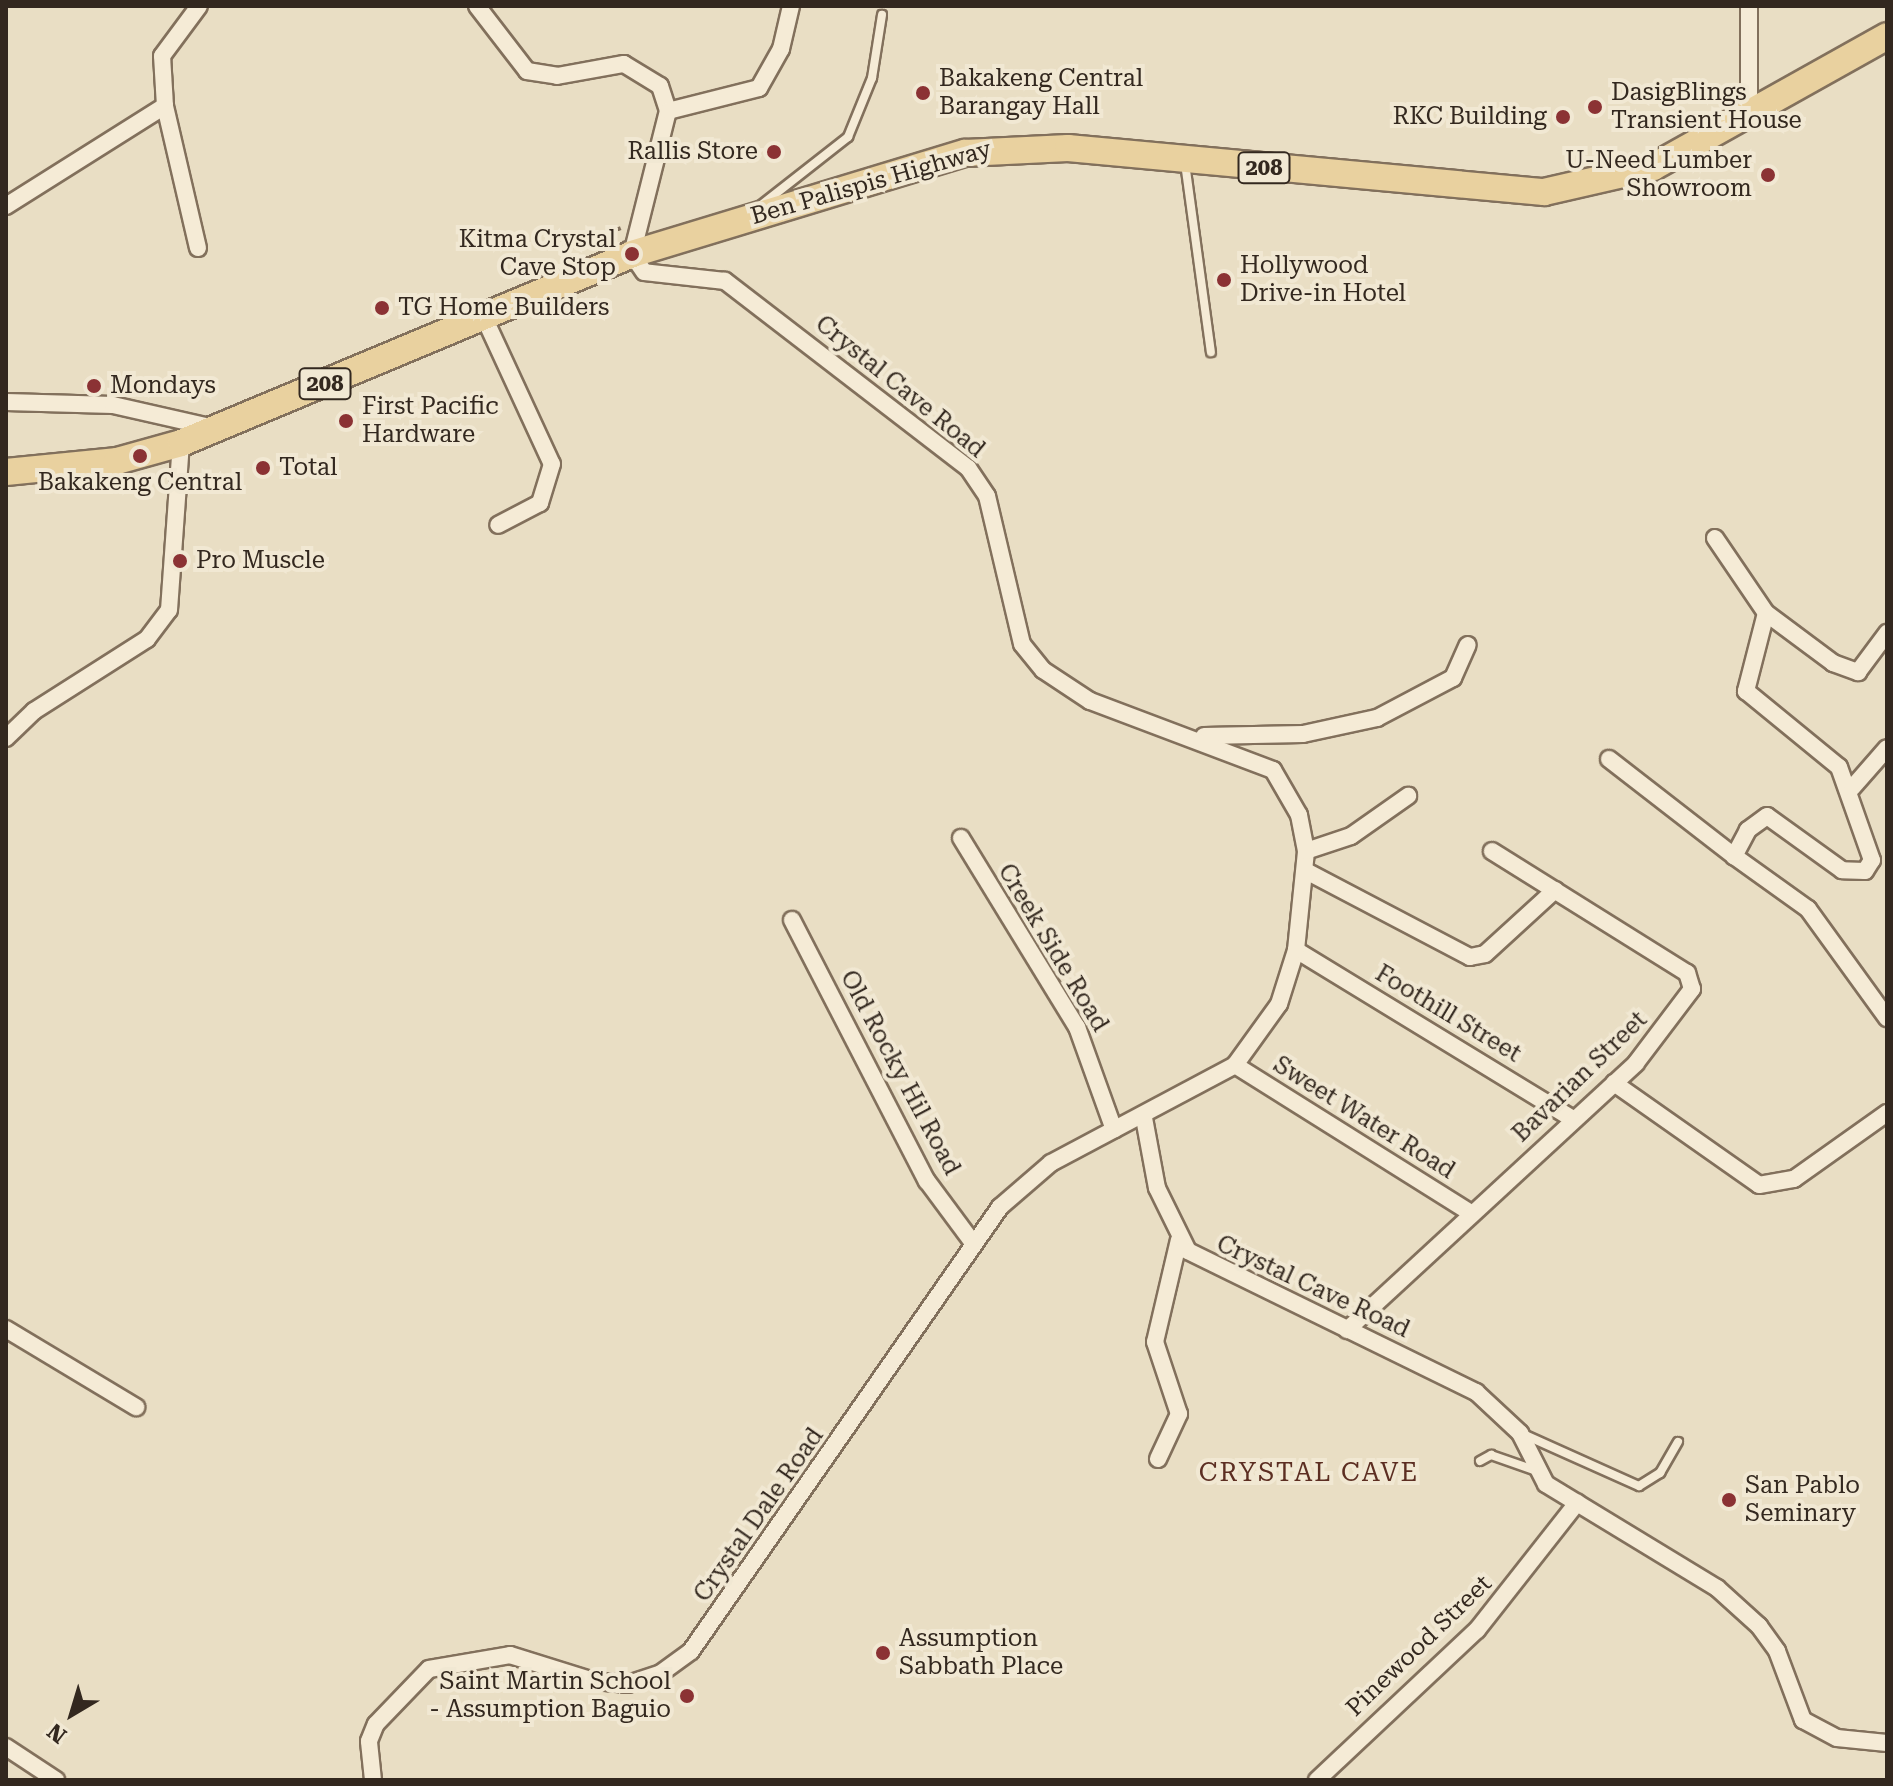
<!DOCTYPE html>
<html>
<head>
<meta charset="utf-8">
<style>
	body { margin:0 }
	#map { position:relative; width:1893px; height:1786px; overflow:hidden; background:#e9dec4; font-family:"Roboto Serif",serif }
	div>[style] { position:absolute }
	.path>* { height:4px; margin-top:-2px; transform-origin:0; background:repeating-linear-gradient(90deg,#82705c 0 6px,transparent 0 10px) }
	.roads { filter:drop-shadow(2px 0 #82705c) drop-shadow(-2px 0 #82705c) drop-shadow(0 2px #82705c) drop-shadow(0 -2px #82705c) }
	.service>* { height:8px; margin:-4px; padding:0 4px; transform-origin:4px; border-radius:4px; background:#f5ebd6 }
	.minor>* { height:16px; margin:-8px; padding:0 8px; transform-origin:8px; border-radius:8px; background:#f5ebd6 }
	.primary>* { height:26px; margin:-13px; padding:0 13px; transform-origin:13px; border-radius:13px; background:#e9d19f }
	.dots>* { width:22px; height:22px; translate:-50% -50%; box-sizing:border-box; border:4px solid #f1e8d3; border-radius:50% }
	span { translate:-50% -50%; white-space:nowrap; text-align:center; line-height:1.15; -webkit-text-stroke:8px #f1e8d3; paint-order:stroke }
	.shield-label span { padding:2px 6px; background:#f1e8d3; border:2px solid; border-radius:6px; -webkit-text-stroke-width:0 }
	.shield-label { font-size:22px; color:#33281f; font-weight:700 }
	.poi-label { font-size:24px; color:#33281f }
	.left { translate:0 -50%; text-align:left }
	.right { translate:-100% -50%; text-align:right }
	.street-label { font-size:24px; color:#33281f }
	.neighbourhood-label { font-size:26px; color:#5c2e22; letter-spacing:2px }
	.frame { position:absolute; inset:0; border:8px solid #33281f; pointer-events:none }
	.north { position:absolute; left:32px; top:1674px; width:80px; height:80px; -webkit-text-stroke:6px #f1e8d3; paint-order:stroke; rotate:218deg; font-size:22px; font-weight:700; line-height:32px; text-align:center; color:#33281f }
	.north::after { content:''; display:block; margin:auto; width:28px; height:36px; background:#33281f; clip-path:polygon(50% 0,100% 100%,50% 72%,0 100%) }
</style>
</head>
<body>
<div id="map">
	<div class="path">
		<i style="left:562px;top:251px;width:63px;rotate:-21.3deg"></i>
	</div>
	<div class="roads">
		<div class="service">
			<i style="left:1185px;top:163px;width:191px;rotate:82.2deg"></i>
			<i style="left:760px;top:206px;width:112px;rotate:-38.1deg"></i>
			<i style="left:848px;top:137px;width:64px;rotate:-67.9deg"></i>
			<i style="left:872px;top:78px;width:64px;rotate:-81deg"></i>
			<i style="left:1525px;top:1435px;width:125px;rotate:24.1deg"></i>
			<i style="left:1639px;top:1486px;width:25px;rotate:-32deg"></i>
			<i style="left:1660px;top:1473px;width:36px;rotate:-60deg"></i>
			<i style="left:1480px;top:1461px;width:13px;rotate:-29deg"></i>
			<i style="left:1491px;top:1455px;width:49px;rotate:19.2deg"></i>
		</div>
		<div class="minor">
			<i style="left:477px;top:6px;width:82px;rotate:52.4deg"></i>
			<i style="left:527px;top:71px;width:30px;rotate:9deg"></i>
			<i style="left:557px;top:76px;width:68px;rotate:-10.2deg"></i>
			<i style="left:624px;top:64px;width:42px;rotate:31.4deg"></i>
			<i style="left:660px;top:86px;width:26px;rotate:72deg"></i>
			<i style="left:1749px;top:115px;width:109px;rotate:-90deg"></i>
			<i style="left:6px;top:206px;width:188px;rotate:-32.2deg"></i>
			<i style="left:198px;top:248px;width:146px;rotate:-103.1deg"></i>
			<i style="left:165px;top:106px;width:50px;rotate:-93.4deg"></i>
			<i style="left:162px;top:56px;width:62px;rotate:-53.5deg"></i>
			<i style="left:483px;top:315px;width:164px;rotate:65.2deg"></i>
			<i style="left:552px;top:464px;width:41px;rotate:107.1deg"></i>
			<i style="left:540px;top:503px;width:47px;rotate:152.4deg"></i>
			<i style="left:6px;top:402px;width:107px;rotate:1.6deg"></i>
			<i style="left:113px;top:405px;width:104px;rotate:12.8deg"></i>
			<i style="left:1715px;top:538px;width:91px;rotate:55.8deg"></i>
			<i style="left:1766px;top:613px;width:84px;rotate:36.7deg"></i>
			<i style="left:1833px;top:663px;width:27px;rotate:20deg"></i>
			<i style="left:1858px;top:672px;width:49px;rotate:-53.4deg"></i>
			<i style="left:1766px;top:613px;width:81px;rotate:104.4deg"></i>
			<i style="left:1746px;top:691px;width:120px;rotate:39.3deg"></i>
			<i style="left:1839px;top:767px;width:99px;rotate:70.5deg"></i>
			<i style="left:1872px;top:860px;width:13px;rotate:122deg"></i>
			<i style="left:1865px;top:871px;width:23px;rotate:-178deg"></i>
			<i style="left:1842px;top:870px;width:92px;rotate:-144.2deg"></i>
			<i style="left:1767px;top:816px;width:24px;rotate:144deg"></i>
			<i style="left:1748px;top:830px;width:30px;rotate:118deg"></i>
			<i style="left:1734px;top:856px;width:91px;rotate:35.6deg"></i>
			<i style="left:1808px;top:909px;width:135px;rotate:54.1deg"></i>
			<i style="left:1204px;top:736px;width:99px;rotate:-1.2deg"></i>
			<i style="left:1303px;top:734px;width:76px;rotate:-12.2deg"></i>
			<i style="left:1377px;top:718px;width:86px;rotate:-27.8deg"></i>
			<i style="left:1453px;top:678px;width:36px;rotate:-66deg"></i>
			<i style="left:6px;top:738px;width:39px;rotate:-44deg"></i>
			<i style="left:34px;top:711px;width:134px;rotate:-32.5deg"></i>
			<i style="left:147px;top:639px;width:36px;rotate:-53deg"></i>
			<i style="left:169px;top:610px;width:167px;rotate:-85.9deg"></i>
			<i style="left:1609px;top:759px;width:158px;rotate:37.8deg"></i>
			<i style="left:1852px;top:788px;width:53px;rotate:-48.8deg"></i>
			<i style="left:961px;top:838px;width:222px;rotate:58.5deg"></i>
			<i style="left:1077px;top:1027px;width:109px;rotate:70.2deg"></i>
			<i style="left:1306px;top:851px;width:47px;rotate:-18.4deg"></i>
			<i style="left:1351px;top:836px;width:70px;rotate:-35.1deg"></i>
			<i style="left:1306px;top:871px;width:185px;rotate:27.7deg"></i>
			<i style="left:1470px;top:957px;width:15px;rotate:-11deg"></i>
			<i style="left:1485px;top:954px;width:95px;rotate:-42.4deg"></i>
			<i style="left:792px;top:920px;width:294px;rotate:62.7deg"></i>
			<i style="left:927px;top:1181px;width:77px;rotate:53.4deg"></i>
			<i style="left:1296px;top:950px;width:326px;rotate:31.4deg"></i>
			<i style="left:1235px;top:1065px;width:276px;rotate:32.1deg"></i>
			<i style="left:1614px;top:1083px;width:177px;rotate:35.1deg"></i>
			<i style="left:1759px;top:1185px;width:36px;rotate:-10deg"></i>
			<i style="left:1794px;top:1179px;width:114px;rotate:-35.4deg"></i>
			<i style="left:1144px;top:1118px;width:71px;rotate:79.5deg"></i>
			<i style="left:1157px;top:1188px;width:70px;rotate:63.8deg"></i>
			<i style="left:1188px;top:1251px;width:321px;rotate:26.1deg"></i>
			<i style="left:1476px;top:1392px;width:60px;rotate:43deg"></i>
			<i style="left:1520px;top:1433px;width:57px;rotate:63deg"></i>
			<i style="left:1546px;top:1484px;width:200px;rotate:31.3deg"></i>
			<i style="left:1717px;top:1588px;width:57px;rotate:42.1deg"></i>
			<i style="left:1759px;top:1626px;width:31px;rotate:54deg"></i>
			<i style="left:1777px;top:1651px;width:74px;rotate:69.4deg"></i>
			<i style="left:1803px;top:1720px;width:38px;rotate:28deg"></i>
			<i style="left:1837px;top:1738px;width:50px;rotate:5.7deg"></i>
			<i style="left:6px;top:1329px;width:152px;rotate:31deg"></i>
			<i style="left:1347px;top:1330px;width:393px;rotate:-42.7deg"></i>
			<i style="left:1636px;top:1063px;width:93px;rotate:-52.9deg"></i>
			<i style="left:1692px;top:989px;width:17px;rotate:-107deg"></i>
			<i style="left:1687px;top:973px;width:230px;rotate:-148deg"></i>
			<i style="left:1158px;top:1459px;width:50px;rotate:-65deg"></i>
			<i style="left:1179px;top:1414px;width:76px;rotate:-108.4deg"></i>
			<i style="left:1155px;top:1342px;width:105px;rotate:-76.8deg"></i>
			<i style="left:6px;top:1747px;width:60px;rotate:33.4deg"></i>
			<i style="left:373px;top:1780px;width:39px;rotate:-96deg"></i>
			<i style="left:369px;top:1741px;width:18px;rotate:-68deg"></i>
			<i style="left:376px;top:1724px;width:76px;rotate:-46.1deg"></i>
			<i style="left:429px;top:1669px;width:82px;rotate:-9.8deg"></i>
			<i style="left:510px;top:1655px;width:88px;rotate:17.2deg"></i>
			<i style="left:594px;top:1681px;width:34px;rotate:5deg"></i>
			<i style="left:628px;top:1684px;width:35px;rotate:-18deg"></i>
			<i style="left:661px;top:1673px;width:37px;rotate:-36deg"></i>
			<i style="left:691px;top:1651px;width:541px;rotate:-55.16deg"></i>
			<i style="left:1000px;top:1207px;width:67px;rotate:-40.8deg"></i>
			<i style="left:1051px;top:1163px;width:208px;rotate:-28deg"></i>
			<i style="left:1235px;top:1065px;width:75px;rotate:-54.2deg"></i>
			<i style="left:1279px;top:1004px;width:57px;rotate:-72.5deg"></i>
			<i style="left:1296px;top:950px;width:100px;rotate:-84.2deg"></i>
			<i style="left:1306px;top:851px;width:37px;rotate:-101deg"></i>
			<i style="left:1299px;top:815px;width:52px;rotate:-120deg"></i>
			<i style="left:1273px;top:770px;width:196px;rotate:-159.3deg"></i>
			<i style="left:1090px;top:701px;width:56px;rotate:-146.6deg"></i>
			<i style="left:1043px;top:670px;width:33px;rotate:-129deg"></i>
			<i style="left:1022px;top:644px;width:152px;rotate:-103.3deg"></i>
			<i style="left:987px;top:496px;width:34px;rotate:-124deg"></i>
			<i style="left:968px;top:468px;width:307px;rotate:-142.4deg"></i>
			<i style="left:725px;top:281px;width:81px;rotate:-173.7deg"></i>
			<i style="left:644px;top:272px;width:22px;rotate:-124deg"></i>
			<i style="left:632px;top:254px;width:147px;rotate:-75.9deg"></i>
			<i style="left:668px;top:111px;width:94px;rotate:-14.2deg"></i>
			<i style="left:759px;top:88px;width:45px;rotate:-60.6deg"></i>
			<i style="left:781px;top:49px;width:44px;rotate:-76.9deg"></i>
			<i style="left:1317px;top:1780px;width:219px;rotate:-43.2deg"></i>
			<i style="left:1477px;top:1630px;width:162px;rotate:-51.8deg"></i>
		</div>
		<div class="primary">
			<i style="left:6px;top:472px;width:112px;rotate:-5.7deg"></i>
			<i style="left:117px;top:461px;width:66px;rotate:-15.7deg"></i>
			<i style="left:181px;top:443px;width:489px;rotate:-22.7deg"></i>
			<i style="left:632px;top:254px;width:348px;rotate:-16.9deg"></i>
			<i style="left:965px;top:153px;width:103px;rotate:-2.8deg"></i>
			<i style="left:1068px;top:148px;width:478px;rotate:5.3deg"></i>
			<i style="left:1544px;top:192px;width:112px;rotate:-12.9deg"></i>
			<i style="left:1653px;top:167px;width:268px;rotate:-29.2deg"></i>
		</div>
	</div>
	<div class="dots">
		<i style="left:923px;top:93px;background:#8b3234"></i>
		<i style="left:1595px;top:107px;background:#8b3234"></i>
		<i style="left:1563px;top:117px;background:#8b3234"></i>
		<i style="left:774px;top:152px;background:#8b3234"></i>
		<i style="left:1768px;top:175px;background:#8b3234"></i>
		<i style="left:632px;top:254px;background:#8b3234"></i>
		<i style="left:1224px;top:280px;background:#8b3234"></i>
		<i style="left:382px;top:308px;background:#8b3234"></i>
		<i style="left:94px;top:386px;background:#8b3234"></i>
		<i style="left:346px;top:421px;background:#8b3234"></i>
		<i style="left:140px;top:456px;background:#8b3234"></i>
		<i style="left:263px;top:468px;background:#8b3234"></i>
		<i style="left:180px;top:561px;background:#8b3234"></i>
		<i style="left:1729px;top:1500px;background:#8b3234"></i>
		<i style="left:883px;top:1653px;background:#8b3234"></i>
		<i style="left:687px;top:1696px;background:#8b3234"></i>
	</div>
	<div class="shield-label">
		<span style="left:1264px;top:168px">208</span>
		<span style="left:325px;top:384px">208</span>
	</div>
	<div class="poi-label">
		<span class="left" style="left:939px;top:93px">Bakakeng Central<br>Barangay Hall</span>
		<span class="left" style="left:1611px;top:107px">DasigBlings<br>Transient House</span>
		<span class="right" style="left:1547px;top:117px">RKC Building</span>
		<span class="right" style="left:758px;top:152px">Rallis Store</span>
		<span class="right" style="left:1752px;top:175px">U-Need Lumber<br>Showroom</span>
		<span class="right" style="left:616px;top:254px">Kitma Crystal<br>Cave Stop</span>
		<span class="left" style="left:1240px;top:280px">Hollywood<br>Drive-in Hotel</span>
		<span class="left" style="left:398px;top:308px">TG Home Builders</span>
		<span class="left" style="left:110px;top:386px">Mondays</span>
		<span class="left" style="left:362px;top:421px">First Pacific<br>Hardware</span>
		<span class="left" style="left:279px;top:468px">Total</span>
		<span style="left:140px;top:483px">Bakakeng Central</span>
		<span class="left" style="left:196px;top:561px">Pro Muscle</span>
		<span class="left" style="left:1745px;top:1500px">San Pablo<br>Seminary</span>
		<span class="left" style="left:899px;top:1653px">Assumption<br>Sabbath Place</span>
		<span class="right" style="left:671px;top:1696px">Saint Martin School<br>- Assumption Baguio</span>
	</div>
	<div class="street-label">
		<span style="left:871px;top:183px;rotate:-16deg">Ben Palispis Highway</span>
		<span style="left:900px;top:387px;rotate:39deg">Crystal Cave Road</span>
		<span style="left:1053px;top:948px;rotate:59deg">Creek Side Road</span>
		<span style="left:1448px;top:1014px;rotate:31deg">Foothill Street</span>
		<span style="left:900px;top:1073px;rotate:62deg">Old Rocky Hil Road</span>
		<span style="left:1580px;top:1077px;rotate:-44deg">Bavarian Street</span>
		<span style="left:1364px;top:1118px;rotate:32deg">Sweet Water Road</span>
		<span style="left:1313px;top:1287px;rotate:25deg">Crystal Cave Road</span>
		<span style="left:759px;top:1515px;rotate:-55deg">Crystal Dale Road</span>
		<span style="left:1419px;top:1646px;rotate:-44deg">Pinewood Street</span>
	</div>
	<div class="neighbourhood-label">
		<span style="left:1309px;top:1473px">CRYSTAL CAVE</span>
	</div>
	<div class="frame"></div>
	<div class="north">N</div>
</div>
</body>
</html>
